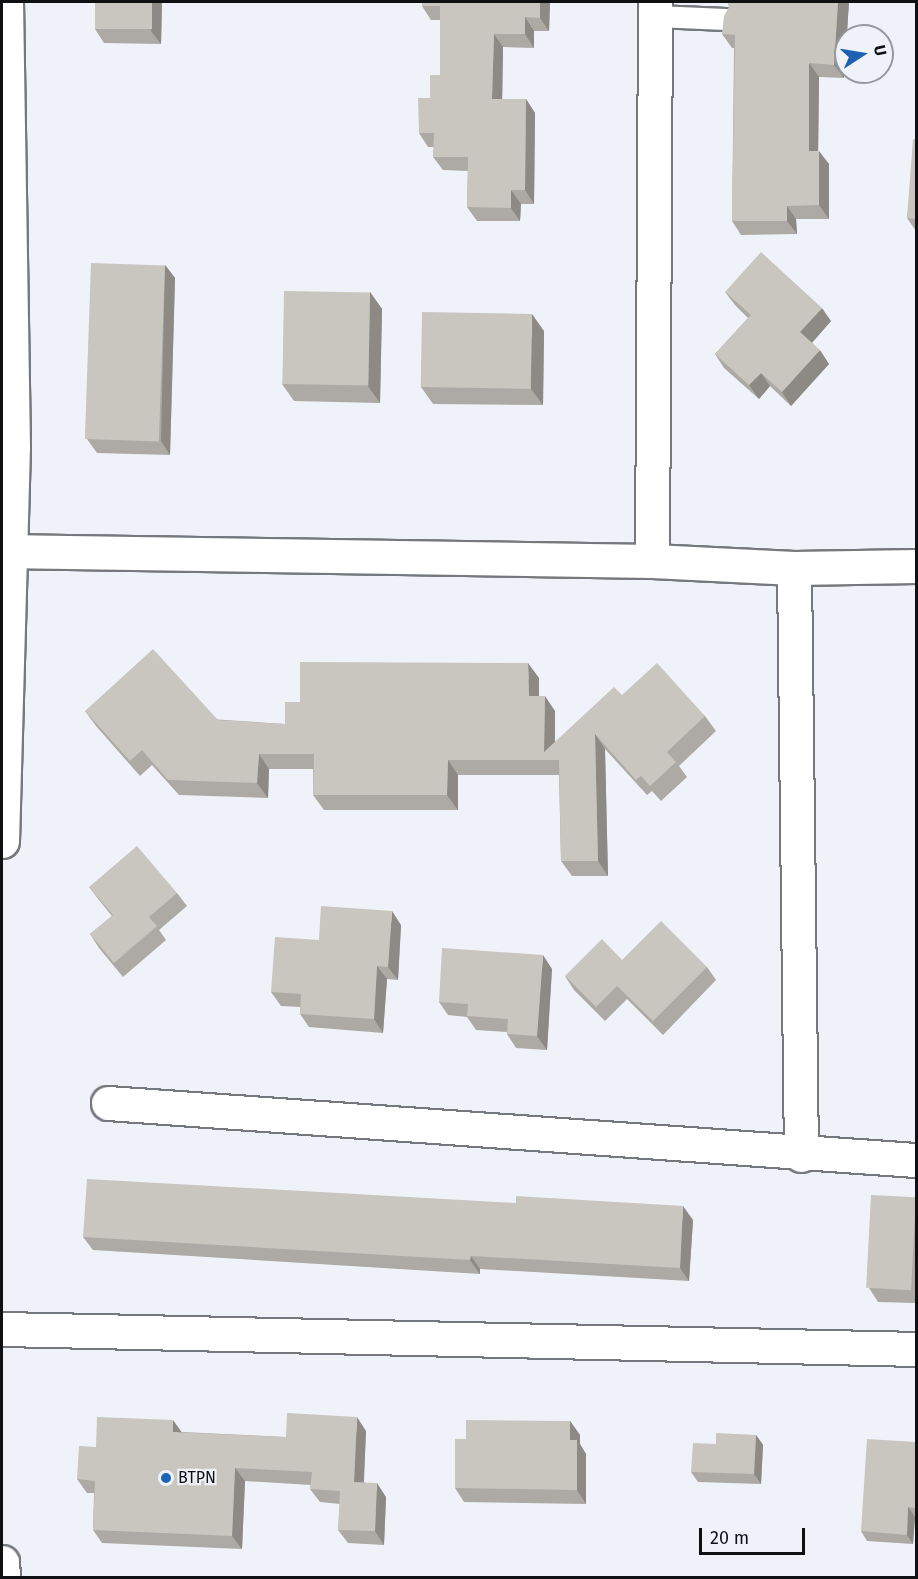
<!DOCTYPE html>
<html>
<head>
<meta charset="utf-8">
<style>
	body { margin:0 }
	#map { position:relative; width:918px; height:1579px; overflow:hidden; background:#eff3f9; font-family:"Fira Sans",sans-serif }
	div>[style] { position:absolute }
	.roads { filter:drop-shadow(2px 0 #75797e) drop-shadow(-2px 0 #75797e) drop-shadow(0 2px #75797e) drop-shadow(0 -2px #75797e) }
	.service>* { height:21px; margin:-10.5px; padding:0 10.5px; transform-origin:10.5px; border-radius:10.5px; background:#fff }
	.minor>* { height:33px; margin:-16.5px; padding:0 16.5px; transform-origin:16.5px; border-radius:16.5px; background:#fff }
	.secondary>* { height:33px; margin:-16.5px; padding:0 16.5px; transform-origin:16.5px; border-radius:16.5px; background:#fff }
	.wall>* { inset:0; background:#ada9a4 }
	.shaded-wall>* { inset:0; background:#8d8a86 }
	.building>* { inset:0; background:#c9c5bf; transform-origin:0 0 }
	.dots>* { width:16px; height:16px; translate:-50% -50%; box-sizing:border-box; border:3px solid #eff3f9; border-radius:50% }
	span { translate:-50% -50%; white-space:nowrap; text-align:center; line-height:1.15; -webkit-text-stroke:4.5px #eff3f9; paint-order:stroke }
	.poi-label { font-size:16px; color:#0e1012 }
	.left { translate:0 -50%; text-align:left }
	.frame { position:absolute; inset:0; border:3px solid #0e1012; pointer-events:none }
	.north { position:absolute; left:834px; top:24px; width:60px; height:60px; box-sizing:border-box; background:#eff3f9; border:2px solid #95989d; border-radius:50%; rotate:78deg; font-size:16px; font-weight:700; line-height:24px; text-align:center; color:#0e1012 }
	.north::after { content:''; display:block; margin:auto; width:21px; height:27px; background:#1d62b2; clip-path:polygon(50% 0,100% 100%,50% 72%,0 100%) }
	.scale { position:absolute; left:699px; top:1528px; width:106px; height:27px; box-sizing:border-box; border:3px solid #0e1012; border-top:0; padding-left:8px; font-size:18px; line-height:21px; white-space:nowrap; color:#0e1012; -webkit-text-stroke:4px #eff3f9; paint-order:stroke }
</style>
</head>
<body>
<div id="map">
	<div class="roads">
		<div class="service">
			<i style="left:655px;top:16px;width:71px;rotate:2.4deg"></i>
		</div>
		<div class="minor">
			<i style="left:2px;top:551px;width:650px;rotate:0.88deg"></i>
			<i style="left:652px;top:561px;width:142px;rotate:2.8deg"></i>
			<i style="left:794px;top:568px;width:122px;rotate:-0.9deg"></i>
			<i style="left:652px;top:561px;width:559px;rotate:-89.69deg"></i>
			<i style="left:794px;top:568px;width:587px;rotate:89.32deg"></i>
			<i style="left:108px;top:1103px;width:810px;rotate:4.04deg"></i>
			<i style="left:2px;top:1329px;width:914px;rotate:1.25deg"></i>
		</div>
		<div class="secondary">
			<i style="left:2px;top:841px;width:394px;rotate:-88.4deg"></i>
			<i style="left:13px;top:447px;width:445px;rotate:-90.9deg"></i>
			<i style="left:2px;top:1562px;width:16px;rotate:86deg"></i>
		</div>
	</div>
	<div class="wall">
		<i style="clip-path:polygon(162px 2px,161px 44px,104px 43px,95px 29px)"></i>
		<i style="clip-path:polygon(550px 2px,549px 31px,534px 31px,534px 48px,503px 47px,502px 99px,526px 99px,535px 113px,534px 204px,521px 204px,520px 221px,477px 221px,467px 207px,468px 171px,443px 170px,433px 157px,434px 147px,428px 147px,419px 133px,430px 98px,440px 75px,440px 20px,431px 20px,422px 6px)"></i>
		<i style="clip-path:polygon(728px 2px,849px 2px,844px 78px,819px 77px,818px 151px,829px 164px,829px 219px,796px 219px,797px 234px,741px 235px,732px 221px,734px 48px,732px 48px,722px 34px,729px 7px)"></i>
		<i style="clip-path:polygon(916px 139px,916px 231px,907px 218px)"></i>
		<i style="clip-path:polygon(165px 265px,175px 278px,170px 455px,97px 453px,87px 439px)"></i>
		<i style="clip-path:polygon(370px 292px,382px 309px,380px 403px,294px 401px,282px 384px)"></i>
		<i style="clip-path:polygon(725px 292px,831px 321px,812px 343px,829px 364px,791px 406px,770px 386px,759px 399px,724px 368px,715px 354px,748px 318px,735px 305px)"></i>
		<i style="clip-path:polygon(544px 331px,543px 405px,433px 404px,421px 387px)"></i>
		<i style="clip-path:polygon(539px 678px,539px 696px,555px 711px,555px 742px,622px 695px,705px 716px,716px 731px,679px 766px,687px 777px,661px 801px,652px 791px,647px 795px,605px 749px,608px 876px,572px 876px,561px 861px,559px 775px,458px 775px,458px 810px,324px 810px,313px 795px,313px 769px,269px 769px,268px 798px,179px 795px,152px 765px,140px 776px,96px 726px,85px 711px,285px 724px,300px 702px)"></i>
		<i style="clip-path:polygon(89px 887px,177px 893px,187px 906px,159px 930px,166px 940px,123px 977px,99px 948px,90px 934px,112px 916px,99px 900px)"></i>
		<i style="clip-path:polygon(401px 925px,398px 980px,387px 979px,383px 1033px,309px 1027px,300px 1014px,300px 1007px,281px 1006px,271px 992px,319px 940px)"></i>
		<i style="clip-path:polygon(622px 960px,707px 967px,716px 980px,663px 1035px,627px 999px,605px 1021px,574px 990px,565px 976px)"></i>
		<i style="clip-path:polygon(552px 969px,547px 1050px,516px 1048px,507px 1034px,507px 1032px,476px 1030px,467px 1017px,448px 1015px,439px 1002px)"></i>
		<i style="clip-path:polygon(916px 1197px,916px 1303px,878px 1302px,869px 1288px)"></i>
		<i style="clip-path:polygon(693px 1220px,689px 1281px,480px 1269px,480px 1274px,93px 1250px,83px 1237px)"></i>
		<i style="clip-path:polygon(570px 1421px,580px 1435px,580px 1444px,586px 1454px,586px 1504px,464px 1502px,455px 1488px,466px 1439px)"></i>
		<i style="clip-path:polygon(366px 1431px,364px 1482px,386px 1497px,384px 1545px,348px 1543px,338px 1530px,340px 1504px,320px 1502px,310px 1489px,311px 1485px,245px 1481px,242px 1549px,102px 1543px,93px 1530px,94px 1493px,87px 1493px,77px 1479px,96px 1447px,182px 1432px,286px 1437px)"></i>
		<i style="clip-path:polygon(756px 1435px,763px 1445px,761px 1484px,698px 1482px,691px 1472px)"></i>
		<i style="clip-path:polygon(916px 1442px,916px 1517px,915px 1517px,913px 1544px,867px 1541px,861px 1531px)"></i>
	</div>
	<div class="shaded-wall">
		<i style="clip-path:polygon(152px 2px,162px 2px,161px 44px,151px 31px)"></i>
		<i style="clip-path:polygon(540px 2px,550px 2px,549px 31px,540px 18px)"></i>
		<i style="clip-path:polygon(838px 2px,849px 2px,844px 78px,834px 65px)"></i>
		<i style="clip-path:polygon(525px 17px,534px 31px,534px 48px,525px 34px)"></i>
		<i style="clip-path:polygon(494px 34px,503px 47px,502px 113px,492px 99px)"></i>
		<i style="clip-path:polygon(809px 63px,819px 77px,818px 164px,809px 151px)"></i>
		<i style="clip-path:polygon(526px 99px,535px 113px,534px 204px,525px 190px)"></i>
		<i style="clip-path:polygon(819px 151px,829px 164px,829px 219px,819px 205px)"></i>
		<i style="clip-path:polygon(511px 190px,521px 204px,520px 221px,511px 208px)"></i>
		<i style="clip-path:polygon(787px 206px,796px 219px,797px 234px,787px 221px)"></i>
		<i style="clip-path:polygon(165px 265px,175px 278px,170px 455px,161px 441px)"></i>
		<i style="clip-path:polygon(370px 292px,382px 309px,380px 403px,368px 386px)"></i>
		<i style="clip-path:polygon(822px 308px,831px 321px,809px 346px,800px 332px)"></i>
		<i style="clip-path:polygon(532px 314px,544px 331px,543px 405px,531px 389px)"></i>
		<i style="clip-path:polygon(820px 350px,829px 364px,791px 406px,782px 392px)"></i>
		<i style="clip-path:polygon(761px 373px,770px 386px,759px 399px,749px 385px)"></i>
		<i style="clip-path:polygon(528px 663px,539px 678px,539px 711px,529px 696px)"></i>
		<i style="clip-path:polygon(545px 696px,555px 711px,555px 760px,544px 752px)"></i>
		<i style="clip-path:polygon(595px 734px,605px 749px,608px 876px,598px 861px)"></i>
		<i style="clip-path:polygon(259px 754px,269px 769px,268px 798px,257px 783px)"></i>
		<i style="clip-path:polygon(448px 760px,458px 775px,458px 810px,447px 795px)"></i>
		<i style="clip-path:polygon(392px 911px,401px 925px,398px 980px,388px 967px)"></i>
		<i style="clip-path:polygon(543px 955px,552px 969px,547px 1050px,537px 1036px)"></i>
		<i style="clip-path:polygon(377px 966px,387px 979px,383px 1033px,374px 1019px)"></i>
		<i style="clip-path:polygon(683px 1206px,693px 1220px,689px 1281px,680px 1268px)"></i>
		<i style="clip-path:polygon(471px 1256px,480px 1269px,480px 1274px,470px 1260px)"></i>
		<i style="clip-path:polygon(357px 1417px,366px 1431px,363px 1495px,354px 1482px)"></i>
		<i style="clip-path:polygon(173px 1420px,183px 1434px,173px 1432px)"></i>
		<i style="clip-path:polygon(570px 1421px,580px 1435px,580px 1444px,586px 1454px,586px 1504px,577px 1490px,570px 1440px)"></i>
		<i style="clip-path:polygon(756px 1435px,763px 1445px,761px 1484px,754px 1474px)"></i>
		<i style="clip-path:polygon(235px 1468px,245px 1481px,242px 1549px,232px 1536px)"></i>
		<i style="clip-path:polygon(377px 1483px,386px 1497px,384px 1545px,375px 1531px)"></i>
		<i style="clip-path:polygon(908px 1507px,915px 1517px,913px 1544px,907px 1535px)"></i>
	</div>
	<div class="building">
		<i style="left:95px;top:2px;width:57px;height:27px"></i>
		<i style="clip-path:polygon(422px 2px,540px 2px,540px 18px,525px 17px,525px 34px,494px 34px,492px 99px,526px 99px,525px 190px,511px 190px,511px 208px,467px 207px,468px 157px,433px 157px,434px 133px,419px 133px,418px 98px,430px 98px,430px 75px,440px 75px,440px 6px,422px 6px)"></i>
		<i style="clip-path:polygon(728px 2px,838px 2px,834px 65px,809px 63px,809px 151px,819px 151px,819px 205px,787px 206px,787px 221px,732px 221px,735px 35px,722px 34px,724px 16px,729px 7px)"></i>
		<i style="clip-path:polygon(913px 139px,916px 139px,916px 219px,907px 218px)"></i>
		<i style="clip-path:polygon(761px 252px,822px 308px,800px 332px,820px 350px,782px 392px,761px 373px,749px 385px,715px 354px,751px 315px,725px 292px)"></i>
		<i style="left:91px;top:263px;width:74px;height:176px;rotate:2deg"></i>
		<i style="left:284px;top:291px;width:86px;height:93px;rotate:1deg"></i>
		<i style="left:422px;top:312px;width:110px;height:75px;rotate:1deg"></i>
		<i style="clip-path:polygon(153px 649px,218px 720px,285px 724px,285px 702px,300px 702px,300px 662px,528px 663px,529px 696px,545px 696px,544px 752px,614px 687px,622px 695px,657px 663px,705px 716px,667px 752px,676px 762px,650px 786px,641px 776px,636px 780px,595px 734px,598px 861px,561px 861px,559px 760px,448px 760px,447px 795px,313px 795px,314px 754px,259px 754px,257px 783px,168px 780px,142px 750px,130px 761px,85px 711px)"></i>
		<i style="clip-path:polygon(137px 846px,177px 893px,149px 917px,157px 926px,114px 963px,90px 934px,113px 915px,89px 887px)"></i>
		<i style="clip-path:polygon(321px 906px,392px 911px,388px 967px,377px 966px,374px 1019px,300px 1014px,301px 994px,271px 992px,275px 937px,319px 940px)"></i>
		<i style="clip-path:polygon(661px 921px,707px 967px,653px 1021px,617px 986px,596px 1007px,565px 976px,602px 939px,622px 960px)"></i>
		<i style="clip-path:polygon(442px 948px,543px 955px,537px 1036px,507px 1034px,508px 1019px,467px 1016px,468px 1004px,439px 1002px)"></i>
		<i style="clip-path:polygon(87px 1179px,516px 1203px,516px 1196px,683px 1206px,680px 1268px,471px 1256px,470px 1260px,83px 1237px)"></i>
		<i style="left:871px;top:1195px;width:45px;height:93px;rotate:3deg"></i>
		<i style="clip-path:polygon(287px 1413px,357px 1417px,354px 1482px,377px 1483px,375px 1531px,338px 1530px,340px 1491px,310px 1489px,312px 1472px,235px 1468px,232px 1536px,93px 1530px,95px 1481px,77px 1479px,79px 1446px,96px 1447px,97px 1417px,173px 1420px,173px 1432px,286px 1437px)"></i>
		<i style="clip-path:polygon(466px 1420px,570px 1421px,570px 1440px,577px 1440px,577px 1490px,455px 1488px,455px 1439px,466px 1439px)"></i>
		<i style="clip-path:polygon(716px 1433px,756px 1435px,754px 1474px,691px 1472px,693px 1443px,716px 1444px)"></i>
		<i style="clip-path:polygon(867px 1439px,916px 1442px,916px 1508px,908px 1507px,907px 1535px,861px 1531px)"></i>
	</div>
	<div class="dots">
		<i style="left:166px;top:1478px;background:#1d62b2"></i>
	</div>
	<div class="poi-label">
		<span class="left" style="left:178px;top:1478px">BTPN</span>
	</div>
	<div class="frame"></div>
	<div class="north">U</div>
	<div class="scale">20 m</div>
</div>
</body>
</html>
